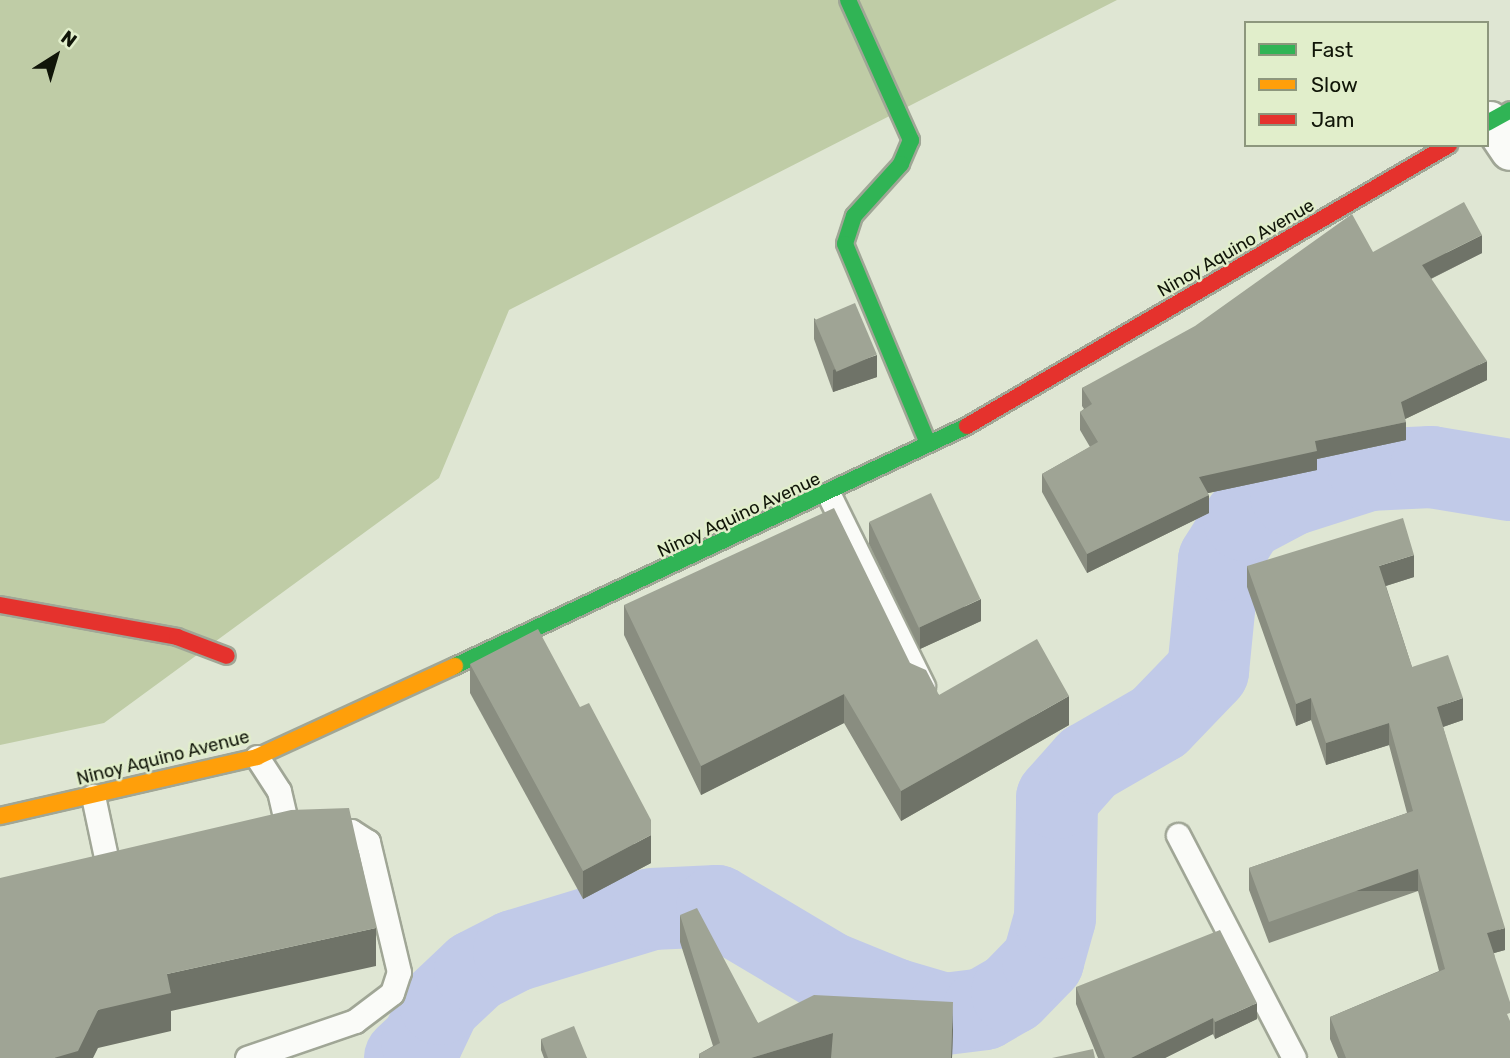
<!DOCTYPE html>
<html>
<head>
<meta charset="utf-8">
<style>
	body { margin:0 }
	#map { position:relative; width:1510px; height:1058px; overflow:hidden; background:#dfe6d3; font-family:Rubik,sans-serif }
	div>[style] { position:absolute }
	.forest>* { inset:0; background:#bfcca6 }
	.river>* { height:82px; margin:-41px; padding:0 41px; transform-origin:41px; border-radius:41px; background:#c1cae8 }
	.roads { filter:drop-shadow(2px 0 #a0a696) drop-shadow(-2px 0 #a0a696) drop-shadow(0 2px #a0a696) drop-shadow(0 -2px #a0a696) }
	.lane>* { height:23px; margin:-11.5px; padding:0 11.5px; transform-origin:11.5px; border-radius:11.5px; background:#fafbf8 }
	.street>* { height:38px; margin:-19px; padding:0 19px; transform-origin:19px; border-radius:19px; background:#fafbf8 }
	.fast>* { height:16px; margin:-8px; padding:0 8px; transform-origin:8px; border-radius:8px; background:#30b455 }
	.slow>* { height:16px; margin:-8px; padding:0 8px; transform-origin:8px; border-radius:8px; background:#ff9f0a }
	.jam>* { height:16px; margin:-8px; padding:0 8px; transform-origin:8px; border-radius:8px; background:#e5322d }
	.wall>* { inset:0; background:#898d80 }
	.shaded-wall>* { inset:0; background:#6f7368; transform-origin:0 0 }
	.building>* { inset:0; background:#9fa495; transform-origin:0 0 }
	span { translate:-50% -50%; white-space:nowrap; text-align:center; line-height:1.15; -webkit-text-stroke:5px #e1eecb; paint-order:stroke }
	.street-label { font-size:18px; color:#101508 }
	.legend { position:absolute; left:1244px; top:21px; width:245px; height:126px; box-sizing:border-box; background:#e1eecb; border:2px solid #8d977d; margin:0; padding:9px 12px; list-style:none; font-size:21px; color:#101508 }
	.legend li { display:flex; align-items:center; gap:14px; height:35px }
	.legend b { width:35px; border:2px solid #8d977d }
	.north { position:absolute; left:21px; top:21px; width:70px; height:70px; -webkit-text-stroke:5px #e1eecb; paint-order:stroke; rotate:37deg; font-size:19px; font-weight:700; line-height:28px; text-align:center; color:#101508 }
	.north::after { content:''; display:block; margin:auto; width:24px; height:32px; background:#101508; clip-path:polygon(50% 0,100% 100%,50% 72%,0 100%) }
</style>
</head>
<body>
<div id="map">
	<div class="forest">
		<i style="clip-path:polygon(0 0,1117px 0,509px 310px,439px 478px,104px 723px,0 745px)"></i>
	</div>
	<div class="river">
		<i style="left:405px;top:1058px;width:23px;rotate:-43deg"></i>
		<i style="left:422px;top:1042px;width:42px;rotate:-64.7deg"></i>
		<i style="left:440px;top:1004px;width:48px;rotate:-43.3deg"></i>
		<i style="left:475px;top:971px;width:44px;rotate:-27.1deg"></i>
		<i style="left:514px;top:951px;width:144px;rotate:-16.9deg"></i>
		<i style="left:652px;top:909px;width:65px;rotate:-2.6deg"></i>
		<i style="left:717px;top:906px;width:131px;rotate:30.7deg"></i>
		<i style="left:830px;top:973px;width:69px;rotate:22.1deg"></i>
		<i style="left:894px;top:999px;width:53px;rotate:16.4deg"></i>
		<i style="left:945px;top:1014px;width:39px;rotate:-7deg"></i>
		<i style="left:984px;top:1009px;width:32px;rotate:-30deg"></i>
		<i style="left:1012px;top:993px;width:45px;rotate:-45.9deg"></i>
		<i style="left:1043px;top:961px;width:45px;rotate:-74.4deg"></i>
		<i style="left:1055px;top:918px;width:120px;rotate:-89deg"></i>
		<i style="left:1057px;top:798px;width:47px;rotate:-48.5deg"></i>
		<i style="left:1088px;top:763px;width:82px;rotate:-30deg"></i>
		<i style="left:1159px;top:722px;width:71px;rotate:-46.1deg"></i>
		<i style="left:1208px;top:671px;width:112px;rotate:-84.3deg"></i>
		<i style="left:1219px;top:560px;width:47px;rotate:-58deg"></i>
		<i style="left:1244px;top:520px;width:53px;rotate:-28deg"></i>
		<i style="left:1291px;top:495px;width:82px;rotate:-17.8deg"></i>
		<i style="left:1369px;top:470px;width:62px;rotate:-2.8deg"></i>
		<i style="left:1431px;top:467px;width:80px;rotate:9.3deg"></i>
	</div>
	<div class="roads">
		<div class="lane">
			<i style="left:829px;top:495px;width:213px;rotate:63.8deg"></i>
			<i style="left:257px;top:757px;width:40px;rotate:57.1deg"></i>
			<i style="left:279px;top:791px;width:44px;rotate:76.9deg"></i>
			<i style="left:93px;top:796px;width:82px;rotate:78deg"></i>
			<i style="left:1178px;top:835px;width:251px;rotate:62.5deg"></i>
			<i style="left:247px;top:1058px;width:114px;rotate:-18.9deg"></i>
			<i style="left:355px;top:1021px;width:46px;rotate:-37.1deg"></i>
			<i style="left:392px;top:993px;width:22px;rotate:-72deg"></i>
			<i style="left:399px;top:972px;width:134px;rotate:-103.4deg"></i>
			<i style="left:368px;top:842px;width:20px;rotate:-147deg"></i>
			<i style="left:351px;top:831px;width:27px;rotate:178deg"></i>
		</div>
		<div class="street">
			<i style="left:1490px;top:121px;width:36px;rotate:56deg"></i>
		</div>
		<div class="fast">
			<i style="left:848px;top:0;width:154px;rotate:65.8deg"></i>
			<i style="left:911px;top:140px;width:26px;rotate:113deg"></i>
			<i style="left:901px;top:164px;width:70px;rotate:132.1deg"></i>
			<i style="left:854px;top:216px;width:29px;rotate:108deg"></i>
			<i style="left:845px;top:244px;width:216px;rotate:67.4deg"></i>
			<i style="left:1487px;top:123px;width:26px;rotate:-29deg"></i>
			<i style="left:455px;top:666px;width:565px;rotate:-25.11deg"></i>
		</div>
		<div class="slow">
			<i style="left:0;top:816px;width:264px;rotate:-12.9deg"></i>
			<i style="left:257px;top:757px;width:218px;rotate:-24.7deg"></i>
		</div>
		<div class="jam">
			<i style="left:967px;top:426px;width:558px;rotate:-30.24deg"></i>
			<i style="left:0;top:605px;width:180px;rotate:10.2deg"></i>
			<i style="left:177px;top:637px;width:53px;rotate:20.8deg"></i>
		</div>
	</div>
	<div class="wall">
		<i style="clip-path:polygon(1373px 252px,1482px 253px,1431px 279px,1487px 380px,1405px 419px,1406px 440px,1317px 459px,1317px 470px,1208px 493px,1209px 513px,1087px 573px,1042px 492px,1042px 474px,1090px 447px,1080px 430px,1080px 412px,1084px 409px,1082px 406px,1082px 388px)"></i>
		<i style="clip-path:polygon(814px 318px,877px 377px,833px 392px,814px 339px)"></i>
		<i style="clip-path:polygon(869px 522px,981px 621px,920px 649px,869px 544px)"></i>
		<i style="clip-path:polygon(1247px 566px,1414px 577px,1386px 586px,1412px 667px,1463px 720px,1443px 727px,1505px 950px,1494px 953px,1510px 1058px,1338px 1058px,1330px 1039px,1330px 1017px,1439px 971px,1418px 891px,1269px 943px,1249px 890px,1249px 868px,1407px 813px,1389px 745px,1326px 765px,1311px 720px,1296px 726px,1247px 587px)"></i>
		<i style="clip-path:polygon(624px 605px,910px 663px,939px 695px,1069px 725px,901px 821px,844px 723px,701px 795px,624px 635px)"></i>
		<i style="clip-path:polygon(470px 664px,651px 863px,583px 899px,470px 693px)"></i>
		<i style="clip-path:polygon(680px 915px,758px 1023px,953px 1029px,952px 1058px,699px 1058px,699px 1054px,713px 1046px,680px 942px)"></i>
		<i style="clip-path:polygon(1076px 987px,1257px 1019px,1215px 1039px,1213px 1034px,1165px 1058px,1098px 1058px,1076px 1004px)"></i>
		<i style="clip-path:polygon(541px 1039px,587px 1058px,544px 1058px,541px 1050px)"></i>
	</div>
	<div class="shaded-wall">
		<i style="clip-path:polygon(1482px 235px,1482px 253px,1422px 283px,1422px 265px)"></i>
		<i style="clip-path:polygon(877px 355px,877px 377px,833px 392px,833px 370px)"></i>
		<i style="clip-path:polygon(1487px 361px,1487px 380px,1401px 421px,1401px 402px)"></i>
		<i style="clip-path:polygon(1406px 422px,1406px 440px,1317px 459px,1317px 470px,1199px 495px,1199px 477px,1315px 441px)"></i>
		<i style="clip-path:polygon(1209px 495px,1209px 513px,1087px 573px,1087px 554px)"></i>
		<i style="clip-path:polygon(1414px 555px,1414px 577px,1379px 588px,1379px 566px)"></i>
		<i style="clip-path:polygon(981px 599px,981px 621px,920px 649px,920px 627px)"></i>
		<i style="clip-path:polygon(844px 694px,844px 723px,701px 795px,701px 766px)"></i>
		<i style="clip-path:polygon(1069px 696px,1069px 725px,901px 821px,901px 791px)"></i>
		<i style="clip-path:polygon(1311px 698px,1311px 720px,1296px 726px,1296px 704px)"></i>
		<i style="clip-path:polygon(1463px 698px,1463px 720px,1437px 729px,1437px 707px)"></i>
		<i style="clip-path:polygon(1389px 723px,1389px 745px,1326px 765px,1326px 743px)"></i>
		<i style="clip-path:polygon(651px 835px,651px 863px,583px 899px,583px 871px)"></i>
		<i style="left:1418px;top:869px;width:22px;height:158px;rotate:90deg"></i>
		<i style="clip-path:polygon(376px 928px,376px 966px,171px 1011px,171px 1031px,98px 1048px,93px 1058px,54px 1058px,98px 1010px,167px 974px)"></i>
		<i style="clip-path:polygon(1505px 928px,1505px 950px,1487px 955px,1487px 933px)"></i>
		<i style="clip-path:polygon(953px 1002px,953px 1029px,952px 1058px,951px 1058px)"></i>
		<i style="clip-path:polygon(1257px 1003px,1257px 1019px,1215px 1039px,1215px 1022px)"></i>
		<i style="clip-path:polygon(1213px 1018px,1213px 1034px,1165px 1058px,1131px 1058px)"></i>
		<i style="clip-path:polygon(833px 1033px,833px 1058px,751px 1058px)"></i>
	</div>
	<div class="building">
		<i style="clip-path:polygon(1464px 202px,1482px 235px,1422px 265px,1487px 361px,1401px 402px,1406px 422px,1315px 441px,1317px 451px,1199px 477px,1209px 495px,1087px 554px,1042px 474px,1098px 442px,1080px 412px,1092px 404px,1082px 388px,1195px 326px,1352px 214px,1373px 252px)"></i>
		<i style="left:855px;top:303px;width:56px;height:44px;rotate:67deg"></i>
		<i style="left:931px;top:493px;width:117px;height:68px;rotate:65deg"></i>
		<i style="clip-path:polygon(834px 508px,910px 663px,926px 670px,939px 695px,1037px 639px,1069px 696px,901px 791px,844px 694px,701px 766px,624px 605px)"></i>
		<i style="clip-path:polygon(1403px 518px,1414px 555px,1379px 566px,1412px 667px,1448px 655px,1463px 698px,1437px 707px,1505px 928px,1487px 933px,1510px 1002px,1510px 1013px,1507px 1014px,1510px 1021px,1510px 1058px,1346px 1058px,1330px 1017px,1445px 969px,1418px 869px,1269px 922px,1249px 868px,1413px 811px,1389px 723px,1326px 743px,1311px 698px,1296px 704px,1247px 566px)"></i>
		<i style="clip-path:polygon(538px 629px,580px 707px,589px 703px,651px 820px,651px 835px,583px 871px,470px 664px)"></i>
		<i style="clip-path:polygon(349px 808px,376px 928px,167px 974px,171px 993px,98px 1010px,78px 1051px,54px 1058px,0 1058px,0 878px,291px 810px)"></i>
		<i style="clip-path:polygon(697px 908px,758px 1023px,814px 995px,953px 1002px,951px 1058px,831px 1058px,833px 1033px,751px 1058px,700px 1058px,699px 1054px,720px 1043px,680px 915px)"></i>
		<i style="clip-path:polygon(1220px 930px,1257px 1003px,1215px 1022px,1213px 1018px,1131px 1058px,1105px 1058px,1076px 987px)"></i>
		<i style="clip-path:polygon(574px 1026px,587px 1058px,548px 1058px,541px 1039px)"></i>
		<i style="clip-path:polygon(1093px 1049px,1095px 1058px,1052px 1058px)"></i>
	</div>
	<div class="street-label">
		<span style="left:1236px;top:248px;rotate:-30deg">Ninoy Aquino Avenue</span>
		<span style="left:739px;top:515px;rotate:-25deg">Ninoy Aquino Avenue</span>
		<span style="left:163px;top:758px;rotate:-14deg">Ninoy Aquino Avenue</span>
	</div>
	<ul class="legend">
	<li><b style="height:9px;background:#30b455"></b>Fast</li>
	<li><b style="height:9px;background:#ff9f0a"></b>Slow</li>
	<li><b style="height:9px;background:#e5322d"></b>Jam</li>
	</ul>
	<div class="north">N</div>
</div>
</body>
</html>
